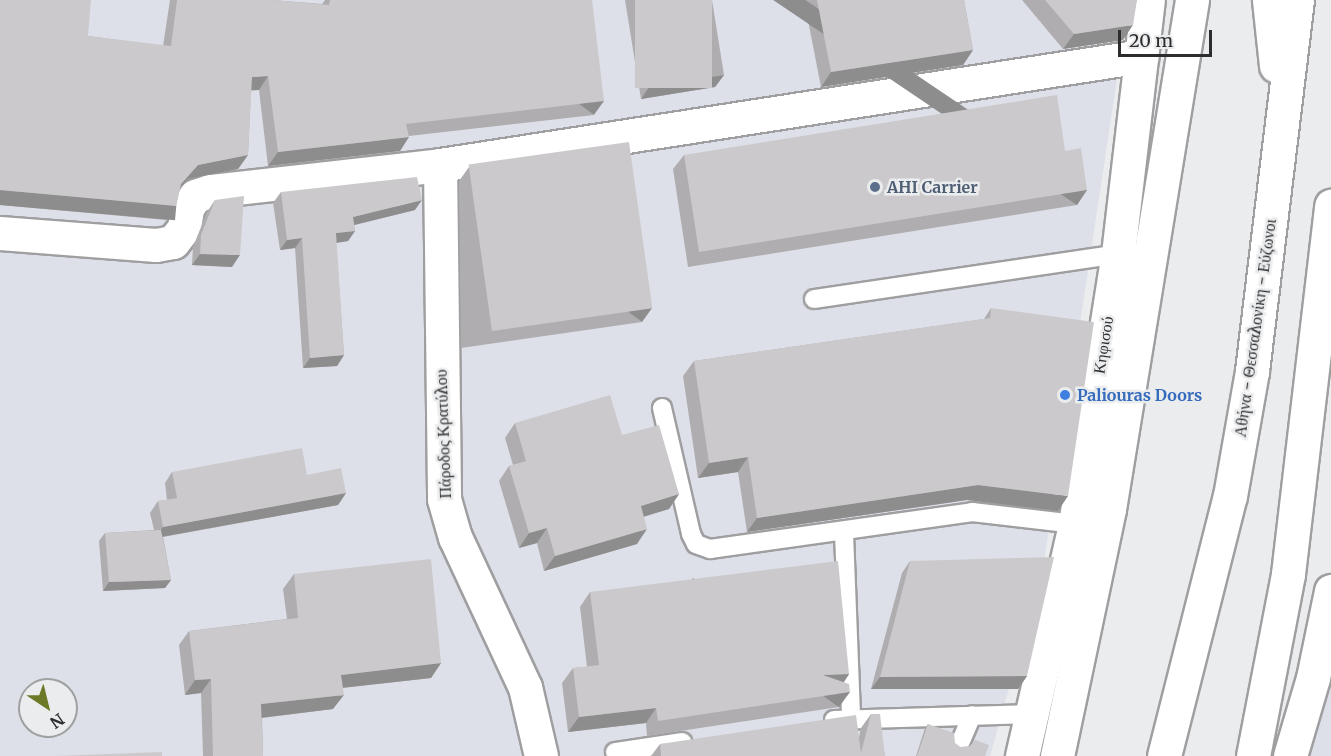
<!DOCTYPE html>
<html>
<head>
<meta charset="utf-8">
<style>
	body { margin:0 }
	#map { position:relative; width:1331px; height:756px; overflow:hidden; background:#ebecee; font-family:Merriweather,serif }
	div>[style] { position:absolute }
	.built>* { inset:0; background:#dee0e9 }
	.roads { filter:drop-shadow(2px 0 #9f9fa1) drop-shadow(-2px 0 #9f9fa1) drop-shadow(0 2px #9f9fa1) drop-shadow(0 -2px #9f9fa1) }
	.lane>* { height:18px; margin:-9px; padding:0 9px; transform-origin:9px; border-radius:9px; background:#fff }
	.street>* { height:33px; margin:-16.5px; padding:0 16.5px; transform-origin:16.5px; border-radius:16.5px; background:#fff }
	.secondary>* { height:33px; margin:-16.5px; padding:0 16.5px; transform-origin:16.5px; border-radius:16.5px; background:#fff }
	.highway>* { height:33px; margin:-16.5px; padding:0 16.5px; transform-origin:16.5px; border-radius:16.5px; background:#fff }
	.wall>* { inset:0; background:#afadaf }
	.shaded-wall>* { inset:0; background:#8e8d8e; transform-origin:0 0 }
	.building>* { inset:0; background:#cbc9cb; transform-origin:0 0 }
	.dots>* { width:16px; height:16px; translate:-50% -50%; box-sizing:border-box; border:3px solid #ebecee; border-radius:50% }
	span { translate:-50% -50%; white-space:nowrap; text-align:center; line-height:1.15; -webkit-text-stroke:5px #ebecee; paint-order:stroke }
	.service-label { font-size:16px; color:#4e5e75; font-weight:700 }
	.left { translate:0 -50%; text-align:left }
	.street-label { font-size:16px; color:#2d2d2d }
	.shop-label { font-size:16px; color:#366cbe; font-weight:700 }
	.north { position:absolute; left:18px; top:678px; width:60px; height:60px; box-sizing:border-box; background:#ebecee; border:2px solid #9fa0a1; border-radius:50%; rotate:145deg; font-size:16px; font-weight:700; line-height:24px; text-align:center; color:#2d2d2d }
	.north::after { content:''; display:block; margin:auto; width:21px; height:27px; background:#6c7a28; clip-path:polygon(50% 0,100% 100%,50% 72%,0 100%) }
	.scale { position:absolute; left:1118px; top:30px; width:94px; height:27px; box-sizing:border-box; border:3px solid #2d2d2d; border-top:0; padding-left:8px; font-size:18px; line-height:21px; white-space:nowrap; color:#2d2d2d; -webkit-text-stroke:4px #ebecee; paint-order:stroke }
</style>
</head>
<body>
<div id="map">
	<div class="built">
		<i style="clip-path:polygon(evenodd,0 0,1129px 0,1043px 568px,990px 756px,0 756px,0 0,30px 690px,66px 690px,66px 726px,30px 726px,30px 690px)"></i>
		<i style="clip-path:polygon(1331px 652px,1331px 756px,1304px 756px)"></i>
	</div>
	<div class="roads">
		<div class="lane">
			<i style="left:814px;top:299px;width:307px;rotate:-8.4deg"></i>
			<i style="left:662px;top:408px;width:129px;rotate:77deg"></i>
			<i style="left:691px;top:534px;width:11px;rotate:63deg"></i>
			<i style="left:696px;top:544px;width:15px;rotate:20deg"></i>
			<i style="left:710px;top:549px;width:265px;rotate:-8deg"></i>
			<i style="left:972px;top:512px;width:104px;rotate:6.6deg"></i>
			<i style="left:844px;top:533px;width:184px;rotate:87.8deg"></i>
			<i style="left:834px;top:720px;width:199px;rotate:-1.7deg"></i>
			<i style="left:961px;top:741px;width:28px;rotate:-67deg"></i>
			<i style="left:615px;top:752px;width:68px;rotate:-8.5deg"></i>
		</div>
		<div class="street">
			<i style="left:440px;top:165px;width:334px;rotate:89.3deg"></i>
			<i style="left:444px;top:499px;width:40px;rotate:74deg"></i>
			<i style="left:455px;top:537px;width:166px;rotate:65deg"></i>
			<i style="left:525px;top:687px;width:71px;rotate:76.9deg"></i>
			<i style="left:0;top:233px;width:156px;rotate:4.4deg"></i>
			<i style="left:156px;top:245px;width:17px;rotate:-10deg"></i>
			<i style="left:173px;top:242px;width:18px;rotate:-52deg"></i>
			<i style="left:184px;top:228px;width:20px;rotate:-81deg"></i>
			<i style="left:187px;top:208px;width:14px;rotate:-56deg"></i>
			<i style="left:195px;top:196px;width:16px;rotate:-18deg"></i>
			<i style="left:210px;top:191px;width:231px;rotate:-6.4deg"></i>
			<i style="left:440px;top:165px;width:710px;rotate:-8.83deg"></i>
		</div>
		<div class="secondary">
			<i style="left:1022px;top:756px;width:238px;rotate:-77.1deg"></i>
			<i style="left:1075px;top:524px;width:273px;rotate:-81deg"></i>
			<i style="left:1118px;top:254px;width:256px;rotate:-83.3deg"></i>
			<i style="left:1253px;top:756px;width:185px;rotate:-79.1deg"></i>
			<i style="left:1288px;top:574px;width:371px;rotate:-83.3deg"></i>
			<i style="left:1290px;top:756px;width:81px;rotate:-73.6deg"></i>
			<i style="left:1313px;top:678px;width:89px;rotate:-78.3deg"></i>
		</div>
		<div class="highway">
			<i style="left:1269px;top:0;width:66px;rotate:83.9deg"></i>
			<i style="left:1057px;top:756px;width:252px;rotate:-78.1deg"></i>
			<i style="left:1109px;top:509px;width:516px;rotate:-80.74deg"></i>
			<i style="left:1164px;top:756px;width:268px;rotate:-75.8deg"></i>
			<i style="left:1230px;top:496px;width:127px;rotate:-80deg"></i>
			<i style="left:1252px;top:371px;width:374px;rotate:-83.1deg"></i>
		</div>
	</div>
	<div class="wall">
		<i style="clip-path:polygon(0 0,88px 36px,163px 46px,170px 0,272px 0,322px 4px,325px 0,592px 0,594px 115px,409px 136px,400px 151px,268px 166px,259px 90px,251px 90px,248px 155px,238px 169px,188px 179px,180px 188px,176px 206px,166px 220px,0 205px)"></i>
		<i style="clip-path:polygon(625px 0,712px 0,724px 75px,715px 87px,641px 99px)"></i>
		<i style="clip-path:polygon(804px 0,964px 0,973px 50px,963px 65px,821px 87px)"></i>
		<i style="clip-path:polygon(1022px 0,1137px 0,1123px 40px,1063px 49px)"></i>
		<i style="clip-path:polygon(1065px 151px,1087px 190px,1077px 205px,688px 267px,673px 169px,684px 155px)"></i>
		<i style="clip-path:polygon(469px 167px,652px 308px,642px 322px,461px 348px,459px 181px)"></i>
		<i style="clip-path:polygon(281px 192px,415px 210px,354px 225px,355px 231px,348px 241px,336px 243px,344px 355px,337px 366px,303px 368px,295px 248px,280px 250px,273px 203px)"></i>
		<i style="clip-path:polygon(215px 200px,232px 267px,192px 265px,193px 247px,207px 212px)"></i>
		<i style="clip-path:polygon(991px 308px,1058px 511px,967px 500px,747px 532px,738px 472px,698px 478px,683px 376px,694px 361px,984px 319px)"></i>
		<i style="clip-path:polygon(515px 423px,622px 435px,679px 494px,669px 509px,644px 516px,637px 544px,544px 571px,537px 543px,519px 548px,499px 481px,509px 466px,513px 465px,505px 438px)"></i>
		<i style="clip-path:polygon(172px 472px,307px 475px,346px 493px,338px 505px,163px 537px,171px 580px,165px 588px,103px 591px,99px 541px,105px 533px,154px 530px,150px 513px,158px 501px,167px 500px,165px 483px)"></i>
		<i style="clip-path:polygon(910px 561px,1027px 676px,1018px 689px,871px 689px,902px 573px)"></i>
		<i style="clip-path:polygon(294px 574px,441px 663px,431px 678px,343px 688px,333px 709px,262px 718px,263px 756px,203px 756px,201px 693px,185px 695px,179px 645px,189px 631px,287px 619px,283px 589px)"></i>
		<i style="clip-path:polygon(590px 592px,849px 674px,844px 682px,839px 707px,647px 736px,646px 723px,568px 732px,562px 683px,573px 668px,587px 667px,580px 607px)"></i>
		<i style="clip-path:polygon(871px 714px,885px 756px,651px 756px,660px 744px,859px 737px,861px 728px)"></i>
		<i style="clip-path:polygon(928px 724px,960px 747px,985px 756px,916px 756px,925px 728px)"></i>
	</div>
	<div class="shaded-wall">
		<i style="clip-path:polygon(1133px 25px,1123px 40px,1063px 49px,1074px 34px)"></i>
		<i style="clip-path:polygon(973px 50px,963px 65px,821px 87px,831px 72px)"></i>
		<i style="clip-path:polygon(724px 75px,715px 87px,641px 99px,649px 87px)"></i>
		<i style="clip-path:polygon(268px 76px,259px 90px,242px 91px,252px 77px)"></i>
		<i style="left:604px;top:101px;width:17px;height:199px;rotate:126deg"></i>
		<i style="clip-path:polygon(409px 137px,400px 151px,268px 166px,278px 152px)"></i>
		<i style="clip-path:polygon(248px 155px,238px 169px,188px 179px,171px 198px,181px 184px,198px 165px)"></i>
		<i style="left:0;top:190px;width:177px;height:15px;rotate:5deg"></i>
		<i style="left:1087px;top:190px;width:18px;height:393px;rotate:124deg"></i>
		<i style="clip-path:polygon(422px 200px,415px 210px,346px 227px,353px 217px)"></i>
		<i style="clip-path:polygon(355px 231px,348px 241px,329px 244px,336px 233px)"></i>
		<i style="clip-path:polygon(302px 238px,295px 248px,280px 250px,287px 240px)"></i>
		<i style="clip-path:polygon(200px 254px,240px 255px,232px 267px,192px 265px)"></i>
		<i style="left:652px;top:308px;width:17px;height:183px;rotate:126deg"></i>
		<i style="clip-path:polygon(344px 355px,337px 366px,303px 368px,310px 358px)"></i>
		<i style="clip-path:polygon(748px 457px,738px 472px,698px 478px,709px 463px)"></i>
		<i style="clip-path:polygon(978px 485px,1068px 496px,1058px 511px,967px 500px,747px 532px,757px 518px)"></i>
		<i style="clip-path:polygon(346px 493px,338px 505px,155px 538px,163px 527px)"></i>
		<i style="clip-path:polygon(679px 494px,669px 509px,630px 521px,641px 506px)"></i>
		<i style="clip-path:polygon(547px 528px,537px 543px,519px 548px,529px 533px)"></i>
		<i style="clip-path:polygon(647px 529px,637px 544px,544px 571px,555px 556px)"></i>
		<i style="clip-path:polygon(171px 580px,165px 588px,103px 591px,109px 582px)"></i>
		<i style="clip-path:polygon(441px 663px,431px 678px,331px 689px,341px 675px)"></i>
		<i style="clip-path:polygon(849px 674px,839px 689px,823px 675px)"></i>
		<i style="clip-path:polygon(1027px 676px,1018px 689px,871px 689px,880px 677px)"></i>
		<i style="clip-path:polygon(211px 679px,201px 693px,185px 695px,195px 680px)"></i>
		<i style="left:850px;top:692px;width:19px;height:194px;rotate:126deg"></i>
		<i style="clip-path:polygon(344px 695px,333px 709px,251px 719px,261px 704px)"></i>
		<i style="clip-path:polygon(656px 708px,646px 723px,568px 732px,579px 717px)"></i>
	</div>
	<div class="building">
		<i style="clip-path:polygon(0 0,91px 0,88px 36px,171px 46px,177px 0,272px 0,329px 5px,330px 0,592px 0,604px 101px,406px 124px,409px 137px,278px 152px,268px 76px,252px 77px,248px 155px,198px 165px,181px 184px,176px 206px,0 190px)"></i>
		<i style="left:635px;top:0;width:77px;height:88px"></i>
		<i style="clip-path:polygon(817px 0,964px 0,973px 50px,831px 72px)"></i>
		<i style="clip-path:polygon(1045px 0,1137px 0,1133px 25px,1074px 34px)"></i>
		<i style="clip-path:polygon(1057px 95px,1065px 151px,1081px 148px,1087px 190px,699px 252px,684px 155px)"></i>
		<i style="left:629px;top:142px;width:168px;height:162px;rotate:82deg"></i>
		<i style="clip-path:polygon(417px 177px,422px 200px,353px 217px,355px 231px,336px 233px,344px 355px,310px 358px,302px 238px,287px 240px,281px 192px)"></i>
		<i style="clip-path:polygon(244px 196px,240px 255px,200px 254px,201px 235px,215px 200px)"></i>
		<i style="clip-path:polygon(991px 308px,1094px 322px,1068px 496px,978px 485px,757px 518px,748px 457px,709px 463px,694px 361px,990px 318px)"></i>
		<i style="clip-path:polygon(610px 395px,622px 435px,659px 425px,679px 494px,641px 506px,647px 529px,555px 556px,547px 528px,529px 533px,509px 466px,526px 461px,515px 423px)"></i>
		<i style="clip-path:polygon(302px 448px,307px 475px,341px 468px,346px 493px,163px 527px,158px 501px,177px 498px,172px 472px)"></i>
		<i style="clip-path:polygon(161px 530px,171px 580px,109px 582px,105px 533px)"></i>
		<i style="clip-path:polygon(1054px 557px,1027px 676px,880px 677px,910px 561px)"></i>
		<i style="clip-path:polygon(431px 559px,441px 663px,341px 675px,344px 695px,261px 704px,263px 756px,213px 756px,211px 679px,195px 680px,189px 631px,298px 618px,294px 574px)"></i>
		<i style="clip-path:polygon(838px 561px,849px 674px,823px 675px,849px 684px,850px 692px,658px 721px,656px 708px,579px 717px,573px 668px,599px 665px,590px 592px)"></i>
		<i style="clip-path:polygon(871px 714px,880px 714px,885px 756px,661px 756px,660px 744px,856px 715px,861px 753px)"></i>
		<i style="clip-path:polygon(928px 724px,954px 733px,955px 743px,960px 747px,970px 746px,975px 740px,989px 745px,985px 756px,917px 756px)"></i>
		<i style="clip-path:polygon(162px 752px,162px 756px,55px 756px)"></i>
	</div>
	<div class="dots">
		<i style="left:875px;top:187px;background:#5c6f8a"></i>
		<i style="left:1065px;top:395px;background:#3f7fe0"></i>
	</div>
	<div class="service-label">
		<span class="left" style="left:887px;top:187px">AHI Carrier</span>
	</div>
	<div class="street-label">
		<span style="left:1255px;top:328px;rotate:-82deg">Αθήνα - Θεσσαλονίκη - Εύζωνοι</span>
		<span style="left:1103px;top:345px;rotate:-81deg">Κηφισού</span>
		<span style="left:443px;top:434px;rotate:-92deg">Πάροδος Κρατύλου</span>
	</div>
	<div class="shop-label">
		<span class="left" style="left:1077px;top:395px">Paliouras Doors</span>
	</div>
	<div class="north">N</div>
	<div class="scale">20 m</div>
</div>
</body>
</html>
